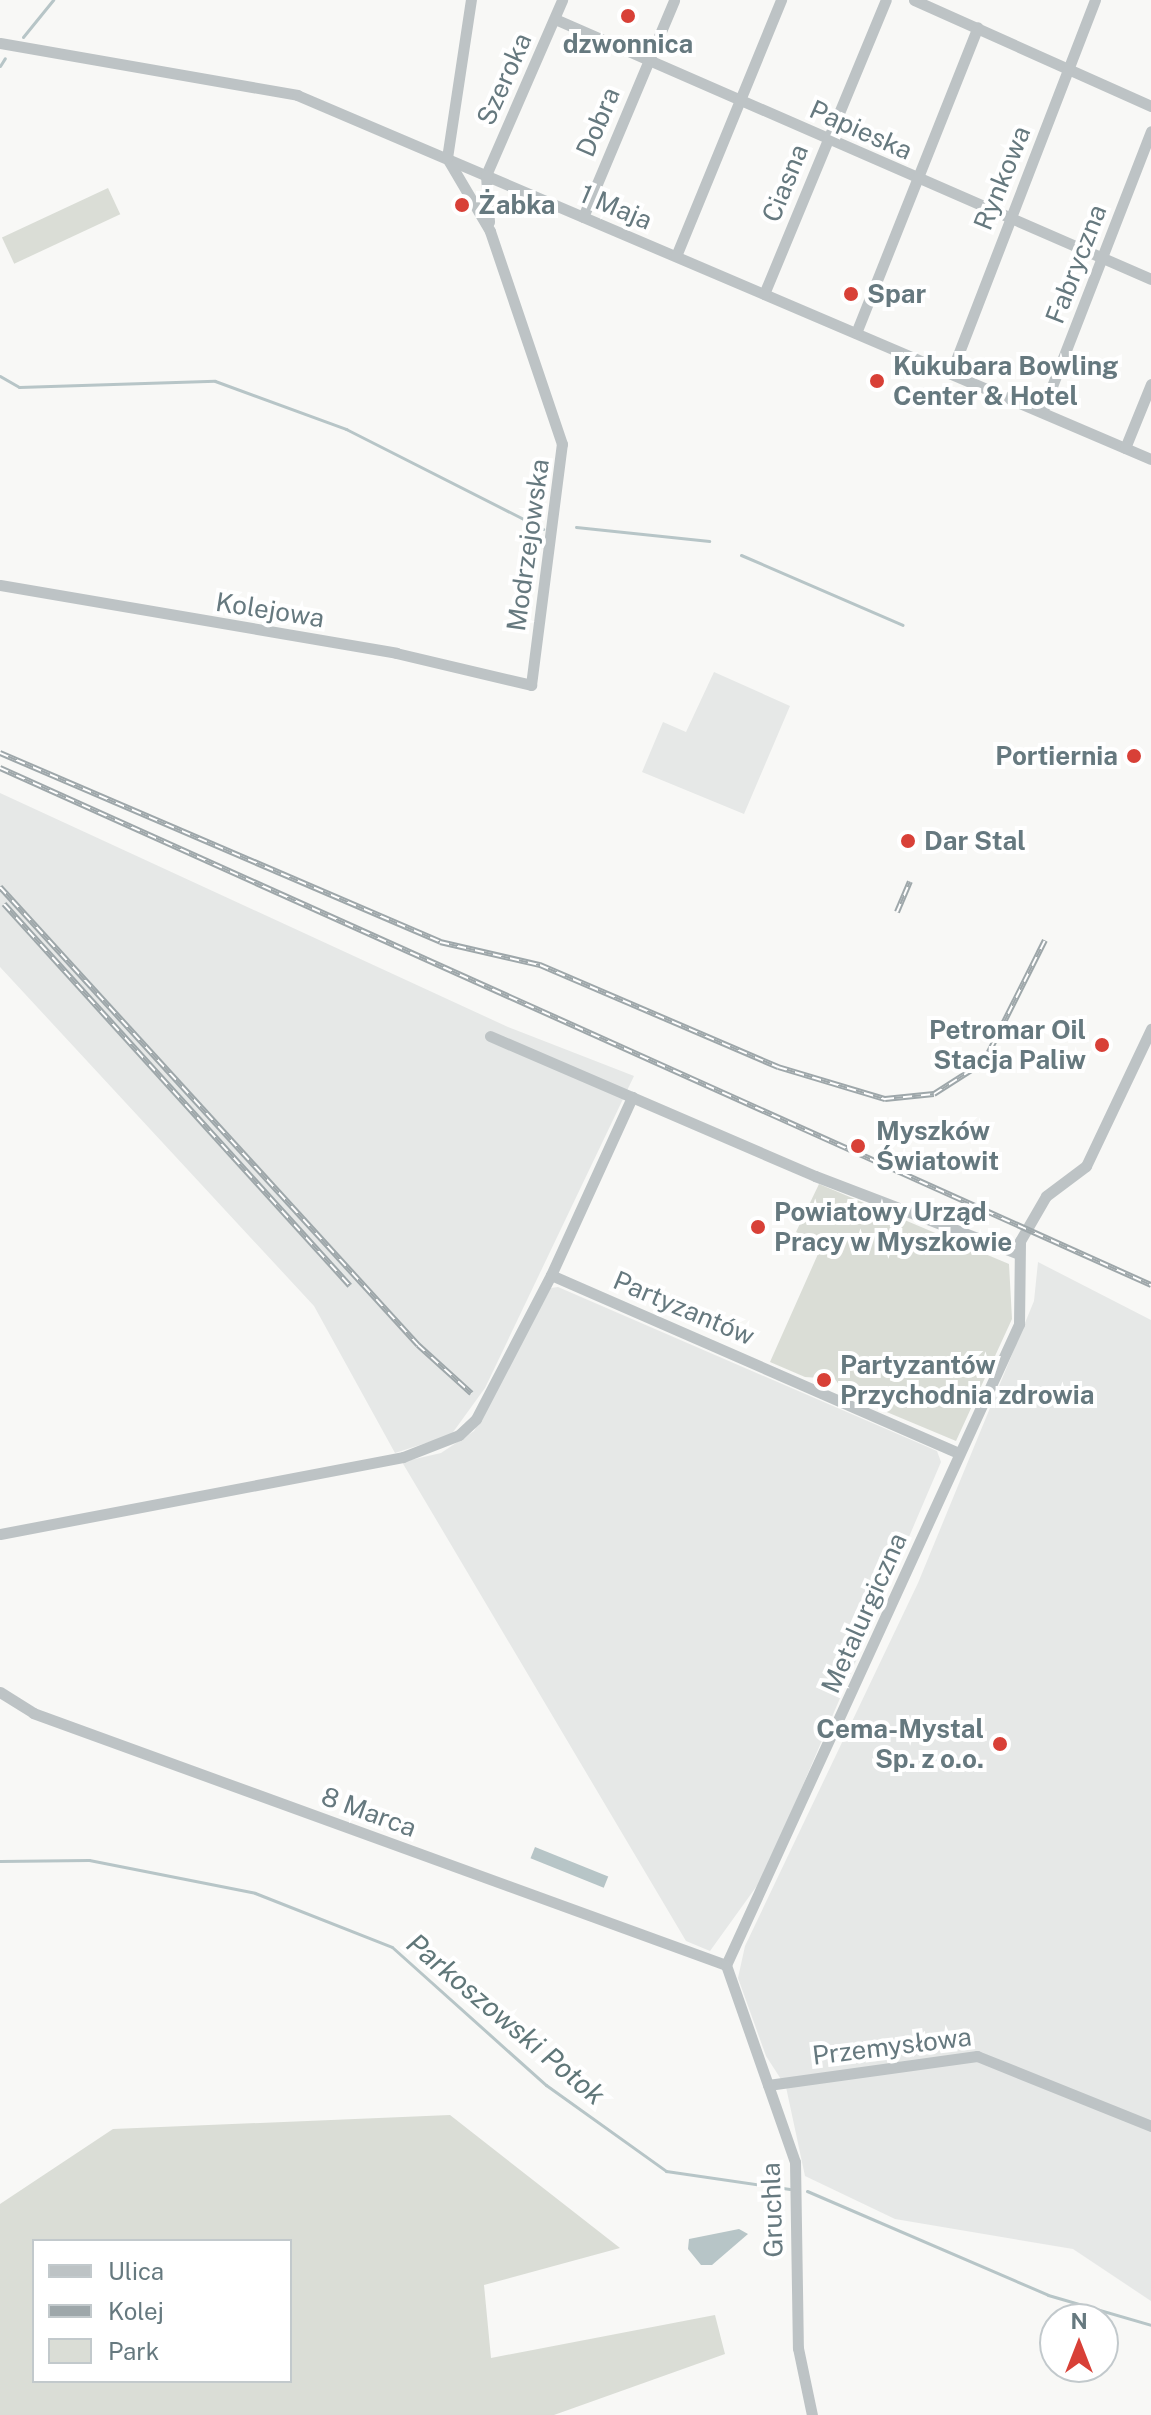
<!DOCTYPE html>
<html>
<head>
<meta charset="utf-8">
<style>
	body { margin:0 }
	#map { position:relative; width:1151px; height:2415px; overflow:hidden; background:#f8f8f6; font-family:"Public Sans",sans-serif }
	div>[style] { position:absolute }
	.built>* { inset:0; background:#e6e8e7 }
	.green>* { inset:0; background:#daddd6; transform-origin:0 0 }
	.water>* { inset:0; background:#b7c5c7; transform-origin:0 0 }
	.stream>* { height:3px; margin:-1.5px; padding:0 1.5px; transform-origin:1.5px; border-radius:1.5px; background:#b7c5c7 }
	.minor>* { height:11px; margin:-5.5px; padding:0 5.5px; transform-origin:5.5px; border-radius:5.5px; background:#bdc3c5 }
	.rail>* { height:6px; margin-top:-3px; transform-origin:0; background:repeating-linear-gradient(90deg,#fff 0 9px,#9ea7aa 0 18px); box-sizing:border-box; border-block:2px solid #9ea7aa }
	.dots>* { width:22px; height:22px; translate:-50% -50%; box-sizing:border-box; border:4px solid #fff; border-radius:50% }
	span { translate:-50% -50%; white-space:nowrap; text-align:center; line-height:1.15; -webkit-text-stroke:8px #fff; paint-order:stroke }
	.poi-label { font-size:26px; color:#66797f; font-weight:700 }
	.left { translate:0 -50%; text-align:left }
	.right { translate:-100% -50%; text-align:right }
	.street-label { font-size:26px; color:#66797f }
	.water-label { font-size:28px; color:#607779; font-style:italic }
	.legend { position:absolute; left:32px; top:2239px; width:260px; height:144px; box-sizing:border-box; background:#fff; border:2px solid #c2c9cc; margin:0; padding:10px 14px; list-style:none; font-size:24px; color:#66797f }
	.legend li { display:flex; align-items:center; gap:16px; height:40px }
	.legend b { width:40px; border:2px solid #c2c9cc }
	.north { position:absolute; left:1039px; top:2303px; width:80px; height:80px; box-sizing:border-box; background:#fff; border:2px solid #c2c9cc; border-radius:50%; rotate:0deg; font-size:22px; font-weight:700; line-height:32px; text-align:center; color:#66797f }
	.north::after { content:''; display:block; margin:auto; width:28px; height:36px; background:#d84037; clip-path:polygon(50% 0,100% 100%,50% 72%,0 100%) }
</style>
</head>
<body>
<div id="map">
	<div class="built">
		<i style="clip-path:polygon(714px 672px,790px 706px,744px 814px,642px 772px,663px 722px,686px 732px)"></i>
		<i style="clip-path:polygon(0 793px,508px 1027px,634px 1076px,485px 1388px,451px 1435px,395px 1453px,314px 1306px,0 967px)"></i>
		<i style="clip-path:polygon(1038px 1262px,1151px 1320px,1151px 2301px,1073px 2249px,895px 2219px,805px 2176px,786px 2087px,766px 2056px,738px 1978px,745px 1946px,918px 1583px,1034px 1301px)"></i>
		<i style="clip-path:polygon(558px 1287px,937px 1451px,941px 1462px,764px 1876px,710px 1951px,686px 1941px,402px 1462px,441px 1453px,474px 1431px,551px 1288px)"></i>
	</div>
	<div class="green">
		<i style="left:108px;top:188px;width:29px;height:117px;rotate:65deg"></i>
		<i style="clip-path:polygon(819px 1184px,1009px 1264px,1012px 1319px,956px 1441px,846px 1395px,835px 1379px,805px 1377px,770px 1362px,822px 1245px,796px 1232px)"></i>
		<i style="clip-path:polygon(evenodd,450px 2115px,620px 2248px,484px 2285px,491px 2358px,715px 2315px,725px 2354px,554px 2415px,0 2415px,0 2204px,113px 2129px,450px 2115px,290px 2241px,290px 2381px,34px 2381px,34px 2241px,290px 2241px)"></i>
	</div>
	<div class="water">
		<i style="left:535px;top:1847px;width:79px;height:12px;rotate:22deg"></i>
		<i style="clip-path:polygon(739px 2229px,748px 2234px,712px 2265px,701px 2265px,688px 2249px,689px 2239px)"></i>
	</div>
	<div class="stream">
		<i style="left:23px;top:37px;width:48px;rotate:-51deg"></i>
		<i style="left:0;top:66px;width:9px;rotate:-58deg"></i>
		<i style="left:0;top:376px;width:22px;rotate:30deg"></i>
		<i style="left:19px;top:387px;width:196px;rotate:-1.8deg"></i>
		<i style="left:215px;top:381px;width:140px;rotate:20.1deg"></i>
		<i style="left:346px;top:429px;width:221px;rotate:26.9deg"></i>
		<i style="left:576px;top:527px;width:134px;rotate:6deg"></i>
		<i style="left:741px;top:555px;width:176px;rotate:23.4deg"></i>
		<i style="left:0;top:1861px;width:89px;rotate:-0.6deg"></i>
		<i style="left:89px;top:1860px;width:169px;rotate:11.2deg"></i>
		<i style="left:255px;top:1893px;width:147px;rotate:21.5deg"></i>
		<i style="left:392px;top:1947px;width:207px;rotate:41.9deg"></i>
		<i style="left:546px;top:2085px;width:148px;rotate:35.6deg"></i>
		<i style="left:666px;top:2171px;width:125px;rotate:8.3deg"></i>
		<i style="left:807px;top:2191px;width:262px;rotate:23.3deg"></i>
		<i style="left:1048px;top:2295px;width:107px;rotate:16.2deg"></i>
	</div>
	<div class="minor">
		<i style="left:914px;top:0;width:260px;rotate:24.1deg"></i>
		<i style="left:555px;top:19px;width:650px;rotate:23.57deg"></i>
		<i style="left:0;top:43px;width:302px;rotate:9.9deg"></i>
		<i style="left:297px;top:95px;width:928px;rotate:23.09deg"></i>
		<i style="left:486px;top:175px;width:191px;rotate:-66.5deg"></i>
		<i style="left:486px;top:175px;width:47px;rotate:86.3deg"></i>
		<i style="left:583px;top:217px;width:235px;rotate:-67.2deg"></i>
		<i style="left:676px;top:256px;width:277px;rotate:-67.7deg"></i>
		<i style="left:764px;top:294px;width:318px;rotate:-67.5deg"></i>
		<i style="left:856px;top:333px;width:329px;rotate:-68.3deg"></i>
		<i style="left:951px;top:373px;width:400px;rotate:-68.9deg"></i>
		<i style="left:1042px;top:412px;width:301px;rotate:-68.8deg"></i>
		<i style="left:1125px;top:448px;width:69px;rotate:-67.9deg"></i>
		<i style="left:0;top:585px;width:402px;rotate:9.7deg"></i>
		<i style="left:396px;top:653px;width:139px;rotate:13.3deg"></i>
		<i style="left:531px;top:685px;width:243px;rotate:-82.7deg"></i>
		<i style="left:562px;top:444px;width:225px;rotate:-108.7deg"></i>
		<i style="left:490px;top:231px;width:85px;rotate:-120.5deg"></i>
		<i style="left:447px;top:158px;width:160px;rotate:-81.4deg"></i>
		<i style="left:490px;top:1036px;width:354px;rotate:23.3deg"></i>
		<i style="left:815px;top:1176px;width:216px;rotate:20.9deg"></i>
		<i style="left:551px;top:1275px;width:445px;rotate:23.6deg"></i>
		<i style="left:0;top:1534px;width:410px;rotate:-10.8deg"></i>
		<i style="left:403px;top:1457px;width:60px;rotate:-21.4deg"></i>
		<i style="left:459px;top:1435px;width:23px;rotate:-43deg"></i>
		<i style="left:476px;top:1419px;width:162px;rotate:-62.5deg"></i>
		<i style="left:551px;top:1275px;width:196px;rotate:-65.5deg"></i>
		<i style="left:0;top:1692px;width:39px;rotate:32deg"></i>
		<i style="left:33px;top:1713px;width:737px;rotate:19.98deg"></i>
		<i style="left:726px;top:1965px;width:705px;rotate:-65.43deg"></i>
		<i style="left:1019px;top:1324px;width:83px;rotate:-89.3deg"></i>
		<i style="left:1020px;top:1241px;width:52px;rotate:-60deg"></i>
		<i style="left:1046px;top:1196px;width:50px;rotate:-36.9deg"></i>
		<i style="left:1086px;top:1166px;width:152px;rotate:-64.6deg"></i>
		<i style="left:726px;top:1965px;width:209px;rotate:70.7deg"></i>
		<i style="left:795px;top:2162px;width:186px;rotate:89.1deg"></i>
		<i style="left:798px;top:2348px;width:68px;rotate:78.2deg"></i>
		<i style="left:768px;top:2085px;width:211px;rotate:-7.9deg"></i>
		<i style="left:977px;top:2056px;width:188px;rotate:21.9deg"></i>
	</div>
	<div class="rail">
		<i style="left:0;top:753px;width:479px;rotate:23.2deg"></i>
		<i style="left:440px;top:942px;width:103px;rotate:13deg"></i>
		<i style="left:540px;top:965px;width:259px;rotate:23.2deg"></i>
		<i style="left:778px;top:1067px;width:112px;rotate:16.7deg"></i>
		<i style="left:885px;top:1099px;width:49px;rotate:-5.8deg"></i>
		<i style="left:934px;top:1094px;width:59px;rotate:-32.6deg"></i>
		<i style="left:984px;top:1062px;width:136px;rotate:-63.4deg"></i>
		<i style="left:0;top:768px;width:1262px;rotate:24.19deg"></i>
		<i style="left:0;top:887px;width:620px;rotate:47.61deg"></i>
		<i style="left:418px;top:1345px;width:72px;rotate:42.2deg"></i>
		<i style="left:4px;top:904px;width:515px;rotate:47.83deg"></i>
		<i style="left:897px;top:912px;width:33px;rotate:-67deg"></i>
	</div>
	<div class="dots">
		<i style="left:628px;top:16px;background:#d84037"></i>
		<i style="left:462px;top:205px;background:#d84037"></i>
		<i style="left:851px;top:294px;background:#d84037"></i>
		<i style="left:877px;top:381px;background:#d84037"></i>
		<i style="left:1134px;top:756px;background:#d84037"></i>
		<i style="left:908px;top:841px;background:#d84037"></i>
		<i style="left:1102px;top:1045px;background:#d84037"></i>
		<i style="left:858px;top:1146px;background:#d84037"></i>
		<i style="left:758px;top:1227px;background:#d84037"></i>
		<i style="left:824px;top:1380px;background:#d84037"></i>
		<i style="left:1000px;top:1744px;background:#d84037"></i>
	</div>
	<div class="poi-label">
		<span style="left:628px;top:44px">dzwonnica</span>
		<span class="left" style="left:478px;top:205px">Żabka</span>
		<span class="left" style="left:867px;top:294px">Spar</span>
		<span class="left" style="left:893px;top:381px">Kukubara Bowling<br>Center &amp; Hotel</span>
		<span class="right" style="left:1118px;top:756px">Portiernia</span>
		<span class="left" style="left:924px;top:841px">Dar Stal</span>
		<span class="right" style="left:1086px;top:1045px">Petromar Oil<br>Stacja Paliw</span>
		<span class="left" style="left:876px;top:1146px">Myszków<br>Światowit</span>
		<span class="left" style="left:774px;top:1227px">Powiatowy Urząd<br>Pracy w Myszkowie</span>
		<span class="left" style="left:840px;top:1380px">Partyzantów<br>Przychodnia zdrowia</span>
		<span class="right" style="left:984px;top:1744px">Cema-Mystal<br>Sp. z o.o.</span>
	</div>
	<div class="street-label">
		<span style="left:504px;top:79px;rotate:-66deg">Szeroka</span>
		<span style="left:598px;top:122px;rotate:-67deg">Dobra</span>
		<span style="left:861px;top:130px;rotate:24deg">Papieska</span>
		<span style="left:1002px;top:178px;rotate:-68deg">Rynkowa</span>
		<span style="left:785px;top:183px;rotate:-68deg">Ciasna</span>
		<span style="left:616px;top:207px;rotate:23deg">1 Maja</span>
		<span style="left:1076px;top:264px;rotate:-69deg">Fabryczna</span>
		<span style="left:528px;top:545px;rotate:-82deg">Modrzejowska</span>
		<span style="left:270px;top:610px;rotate:9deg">Kolejowa</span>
		<span style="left:684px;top:1308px;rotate:23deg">Partyzantów</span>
		<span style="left:864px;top:1613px;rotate:-66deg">Metalurgiczna</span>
		<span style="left:369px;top:1812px;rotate:20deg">8 Marca</span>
		<span style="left:892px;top:2046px;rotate:-7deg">Przemysłowa</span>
		<span style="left:772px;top:2210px;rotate:-92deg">Gruchla</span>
	</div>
	<div class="water-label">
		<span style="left:506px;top:2019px;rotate:40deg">Parkoszowski Potok</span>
	</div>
	<ul class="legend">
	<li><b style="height:10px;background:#bdc3c5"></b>Ulica</li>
	<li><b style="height:10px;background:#9ea7aa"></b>Kolej</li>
	<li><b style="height:22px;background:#daddd6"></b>Park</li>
	</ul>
	<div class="north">N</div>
</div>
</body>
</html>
